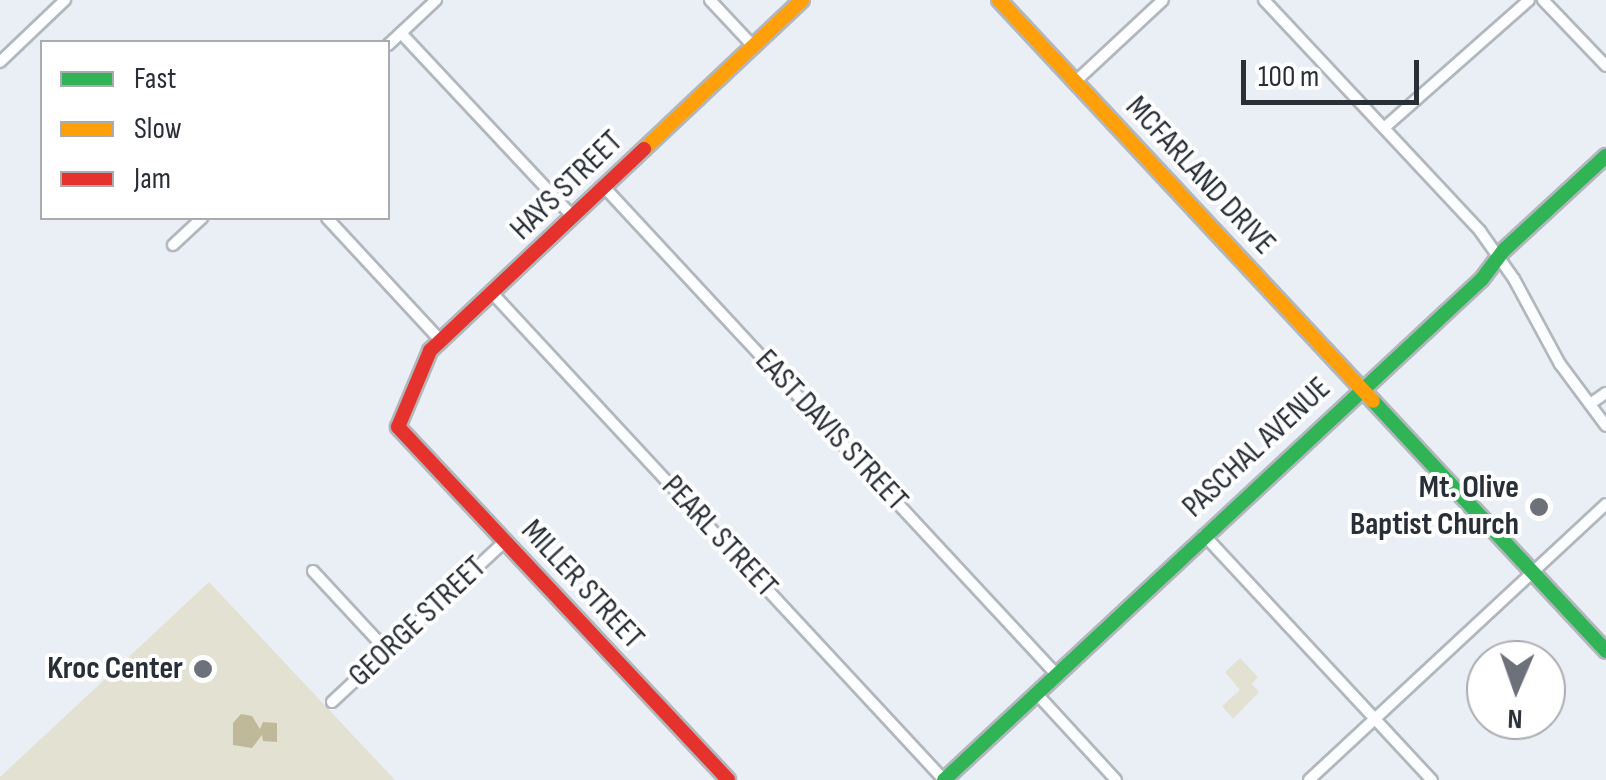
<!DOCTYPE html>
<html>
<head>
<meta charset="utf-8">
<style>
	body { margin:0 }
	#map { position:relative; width:1606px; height:780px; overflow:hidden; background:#eaeff6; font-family:"Sofia Sans Condensed",sans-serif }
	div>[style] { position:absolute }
	.green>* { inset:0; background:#e3e1d2 }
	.water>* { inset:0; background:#bfb99a }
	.roads { filter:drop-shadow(2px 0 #b2b7bd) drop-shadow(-2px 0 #b2b7bd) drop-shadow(0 2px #b2b7bd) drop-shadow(0 -2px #b2b7bd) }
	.street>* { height:10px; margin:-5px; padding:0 5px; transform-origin:5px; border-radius:5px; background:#fcfdfe }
	.fast>* { height:14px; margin:-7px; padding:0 7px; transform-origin:7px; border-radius:7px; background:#30b455 }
	.slow>* { height:14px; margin:-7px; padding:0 7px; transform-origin:7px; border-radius:7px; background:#ff9f0a }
	.jam>* { height:14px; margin:-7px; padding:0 7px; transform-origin:7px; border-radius:7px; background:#e5322d }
	.dots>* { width:28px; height:28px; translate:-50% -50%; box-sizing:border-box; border:5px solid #fff; border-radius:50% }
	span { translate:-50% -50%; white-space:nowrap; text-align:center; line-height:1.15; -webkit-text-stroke:8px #fff; paint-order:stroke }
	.street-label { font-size:32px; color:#292f37 }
	.poi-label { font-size:32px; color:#292f37; font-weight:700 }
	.right { translate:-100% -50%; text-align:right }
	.legend { position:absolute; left:40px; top:40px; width:350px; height:180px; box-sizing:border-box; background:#fff; border:2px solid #a9acaf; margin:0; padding:12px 18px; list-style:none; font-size:30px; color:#292f37 }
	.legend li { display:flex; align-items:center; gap:20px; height:50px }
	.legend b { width:50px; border:2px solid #a9acaf }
	.north { position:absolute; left:1466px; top:640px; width:100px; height:100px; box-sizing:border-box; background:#fff; border:2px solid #a9acaf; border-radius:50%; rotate:182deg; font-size:28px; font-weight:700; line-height:40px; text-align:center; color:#292f37 }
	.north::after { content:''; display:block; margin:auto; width:35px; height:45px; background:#6d727a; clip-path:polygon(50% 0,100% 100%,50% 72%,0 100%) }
	.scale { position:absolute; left:1241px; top:60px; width:178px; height:45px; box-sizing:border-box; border:5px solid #292f37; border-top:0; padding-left:12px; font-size:30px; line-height:35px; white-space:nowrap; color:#292f37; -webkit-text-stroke:8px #fff; paint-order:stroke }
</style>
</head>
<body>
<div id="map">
	<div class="green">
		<i style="clip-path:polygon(209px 582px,395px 780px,0 780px,0 777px)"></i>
		<i style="clip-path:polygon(1240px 658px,1258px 677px,1252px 684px,1259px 692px,1233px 719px,1222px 706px,1240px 690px,1225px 672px)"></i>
	</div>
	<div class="water">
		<i style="clip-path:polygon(241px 714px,252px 716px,260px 729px,263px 722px,277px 723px,277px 742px,263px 741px,262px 735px,252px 748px,233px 745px,233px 723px)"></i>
	</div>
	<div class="roads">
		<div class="street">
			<i style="left:710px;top:0;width:63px;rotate:46.9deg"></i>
			<i style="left:1264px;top:0;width:316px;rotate:46.9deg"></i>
			<i style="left:1480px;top:231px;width:59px;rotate:54.7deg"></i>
			<i style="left:1514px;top:279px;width:97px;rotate:61.6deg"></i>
			<i style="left:1560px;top:364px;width:77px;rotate:53.4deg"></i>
			<i style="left:1543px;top:0;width:91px;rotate:46.3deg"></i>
			<i style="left:401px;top:33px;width:252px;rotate:46.9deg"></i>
			<i style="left:388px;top:45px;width:66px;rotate:-43.2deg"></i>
			<i style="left:0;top:62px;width:90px;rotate:-43.6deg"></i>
			<i style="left:1075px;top:82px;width:120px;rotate:-43deg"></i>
			<i style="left:1384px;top:128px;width:193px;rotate:-41.4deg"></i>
			<i style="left:605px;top:188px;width:663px;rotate:47.14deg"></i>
			<i style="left:327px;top:218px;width:168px;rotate:47.2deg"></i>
			<i style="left:173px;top:245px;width:40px;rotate:-43deg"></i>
			<i style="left:494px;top:295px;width:662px;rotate:47.14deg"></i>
			<i style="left:1590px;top:404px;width:19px;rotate:-35deg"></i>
			<i style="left:1204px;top:535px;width:335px;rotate:47.1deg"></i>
			<i style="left:313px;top:571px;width:109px;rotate:47.2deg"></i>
			<i style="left:1036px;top:693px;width:118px;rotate:47.4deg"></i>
			<i style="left:332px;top:702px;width:235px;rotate:-42.9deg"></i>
			<i style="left:1309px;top:780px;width:405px;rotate:-42.9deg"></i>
		</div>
		<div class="fast">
			<i style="left:1373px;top:401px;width:342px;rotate:47deg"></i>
			<i style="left:944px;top:780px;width:735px;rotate:-42.96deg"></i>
			<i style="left:1482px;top:279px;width:36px;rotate:-53deg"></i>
			<i style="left:1504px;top:250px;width:139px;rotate:-42.7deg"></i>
		</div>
		<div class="slow">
			<i style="left:999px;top:0;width:548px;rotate:47deg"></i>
			<i style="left:644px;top:149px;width:217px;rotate:-43.3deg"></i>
		</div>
		<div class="jam">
			<i style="left:644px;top:149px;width:294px;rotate:136.7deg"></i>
			<i style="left:430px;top:351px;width:82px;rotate:112.8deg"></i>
			<i style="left:398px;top:427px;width:483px;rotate:46.9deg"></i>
		</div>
	</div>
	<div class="dots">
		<i style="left:1539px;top:507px;background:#6d727a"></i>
		<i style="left:203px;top:669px;background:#6d727a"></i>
	</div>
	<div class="street-label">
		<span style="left:1200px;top:176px;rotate:47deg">MCFARLAND DRIVE</span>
		<span style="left:567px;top:186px;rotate:-44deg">HAYS STREET</span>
		<span style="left:831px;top:431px;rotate:47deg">EAST DAVIS STREET</span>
		<span style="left:1257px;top:448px;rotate:-43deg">PASCHAL AVENUE</span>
		<span style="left:719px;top:537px;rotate:47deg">PEARL STREET</span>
		<span style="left:582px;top:585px;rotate:47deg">MILLER STREET</span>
		<span style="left:418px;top:622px;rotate:-43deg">GEORGE STREET</span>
	</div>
	<div class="poi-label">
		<span class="right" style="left:1519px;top:507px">Mt. Olive<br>Baptist Church</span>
		<span class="right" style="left:183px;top:669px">Kroc Center</span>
	</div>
	<ul class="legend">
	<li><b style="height:12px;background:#30b455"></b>Fast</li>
	<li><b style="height:12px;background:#ff9f0a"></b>Slow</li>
	<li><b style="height:12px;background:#e5322d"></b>Jam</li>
	</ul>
	<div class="north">N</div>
	<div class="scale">100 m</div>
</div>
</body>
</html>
